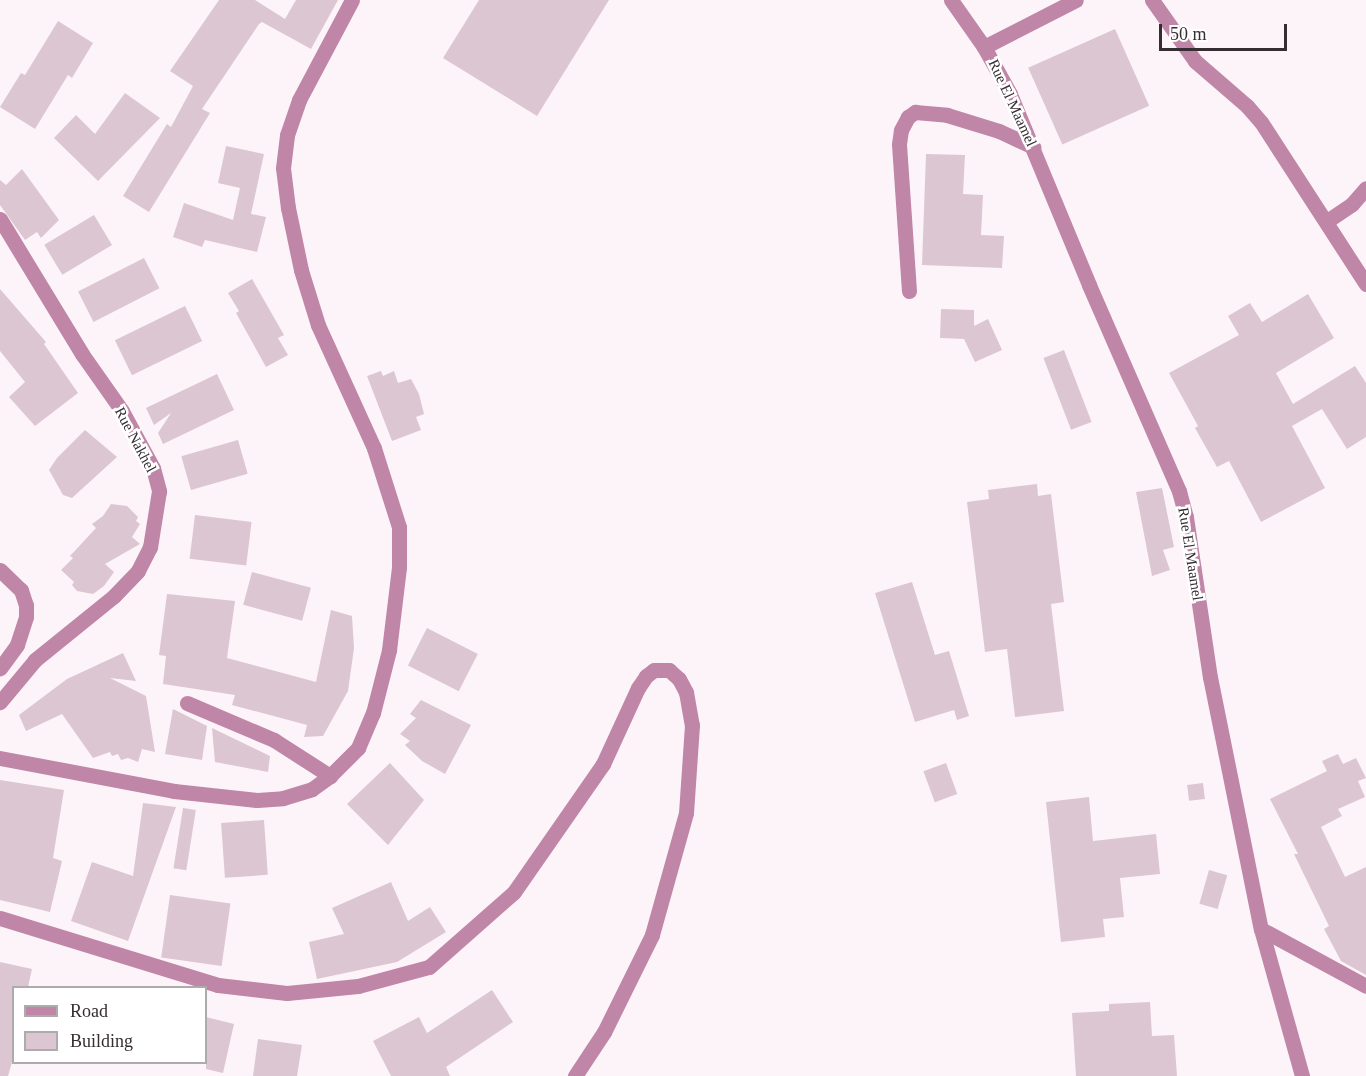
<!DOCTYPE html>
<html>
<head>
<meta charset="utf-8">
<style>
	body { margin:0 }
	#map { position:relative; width:1366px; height:1076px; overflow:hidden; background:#fdf4f9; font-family:"Times New Roman",serif }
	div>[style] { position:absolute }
	.building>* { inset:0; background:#dcc6d2; transform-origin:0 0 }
	.minor>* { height:15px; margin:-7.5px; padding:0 7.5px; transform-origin:7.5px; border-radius:7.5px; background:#c086a8 }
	span { translate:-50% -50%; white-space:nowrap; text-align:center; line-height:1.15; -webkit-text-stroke:5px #fff; paint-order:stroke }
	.street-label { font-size:15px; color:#352d32 }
	.legend { position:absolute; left:12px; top:986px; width:195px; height:78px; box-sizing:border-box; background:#fff; border:2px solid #aeabad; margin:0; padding:8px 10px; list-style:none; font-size:18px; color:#352d32 }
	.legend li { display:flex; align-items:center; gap:12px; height:30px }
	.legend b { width:30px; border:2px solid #aeabad }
	.scale { position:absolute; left:1159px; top:24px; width:128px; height:27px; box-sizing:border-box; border:3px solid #352d32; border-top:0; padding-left:8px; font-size:18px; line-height:21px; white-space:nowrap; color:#352d32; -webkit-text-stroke:4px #fff; paint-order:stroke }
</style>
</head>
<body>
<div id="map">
	<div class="building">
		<i style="clip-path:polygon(219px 0,255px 0,285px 19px,296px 0,338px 0,311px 49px,262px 22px,259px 24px,202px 109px,210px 113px,149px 212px,123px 196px,167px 124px,171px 127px,193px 86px,170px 71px)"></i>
		<i style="clip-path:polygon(479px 0,609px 0,537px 116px,443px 58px)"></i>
		<i style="clip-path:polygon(58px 21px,93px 43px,72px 78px,68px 75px,35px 129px,0 107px,21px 73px,25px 75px)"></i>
		<i style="left:1115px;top:29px;width:84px;height:95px;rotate:66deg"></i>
		<i style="clip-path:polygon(125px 93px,160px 118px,98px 181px,54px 138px,76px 115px,95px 134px)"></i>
		<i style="clip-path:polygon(226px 146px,264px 154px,251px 214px,266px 217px,257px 252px,205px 240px,202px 247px,173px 237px,184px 203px,233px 220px,240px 188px,218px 183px)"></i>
		<i style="clip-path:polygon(926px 154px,965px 155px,963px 194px,983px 195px,981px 235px,1004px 236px,1002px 268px,922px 265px)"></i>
		<i style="clip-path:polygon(22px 169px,59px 220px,41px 238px,37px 232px,25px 240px,0 205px,0 180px,6px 185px)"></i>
		<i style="left:94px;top:215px;width:35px;height:58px;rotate:59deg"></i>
		<i style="left:144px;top:258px;width:34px;height:74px;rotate:63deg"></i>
		<i style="clip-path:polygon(252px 279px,284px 335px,278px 338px,288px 355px,266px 367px,236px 313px,239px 311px,228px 293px)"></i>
		<i style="clip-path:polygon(0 289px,46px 342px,44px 344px,78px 393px,35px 426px,9px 397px,25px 382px,0 351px)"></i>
		<i style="clip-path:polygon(1308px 294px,1334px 338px,1276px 373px,1293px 404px,1355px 366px,1366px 383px,1366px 437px,1347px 449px,1322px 409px,1292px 426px,1325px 488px,1261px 522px,1229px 461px,1217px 467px,1195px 428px,1198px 426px,1169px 373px,1239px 335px,1228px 316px,1250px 303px,1262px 322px)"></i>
		<i style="left:185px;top:306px;width:39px;height:78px;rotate:64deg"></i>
		<i style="clip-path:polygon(941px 309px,974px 310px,974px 326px,988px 319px,1002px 350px,975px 362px,964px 339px,940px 338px)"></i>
		<i style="left:1064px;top:350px;width:77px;height:22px;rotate:69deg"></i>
		<i style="clip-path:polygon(381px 371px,383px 376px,394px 371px,398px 383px,411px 379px,419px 394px,424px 414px,416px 417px,421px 430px,392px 441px,367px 376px)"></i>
		<i style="clip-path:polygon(217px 374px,234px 410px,163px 444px,158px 433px,171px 413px,154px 425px,146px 408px)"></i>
		<i style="clip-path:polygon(85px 430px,117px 457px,72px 498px,63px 495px,49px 470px,57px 458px)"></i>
		<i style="left:238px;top:440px;width:35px;height:59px;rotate:74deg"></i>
		<i style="clip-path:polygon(1037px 484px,1038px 496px,1051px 494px,1064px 602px,1051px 604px,1064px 711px,1015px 717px,1007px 649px,985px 652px,967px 502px,989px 499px,988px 490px)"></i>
		<i style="clip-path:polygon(1162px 488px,1174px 547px,1163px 550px,1170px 570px,1152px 576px,1136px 492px)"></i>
		<i style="clip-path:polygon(111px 504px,127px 506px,138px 517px,136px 521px,140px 524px,132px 537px,140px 544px,105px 564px,114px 572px,104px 586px,93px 594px,77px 591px,72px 585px,74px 582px,61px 570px,73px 558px,70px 556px,96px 528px,92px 524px,103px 516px)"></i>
		<i style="left:195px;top:515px;width:57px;height:44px;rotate:7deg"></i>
		<i style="left:252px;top:572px;width:61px;height:34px;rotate:15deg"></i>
		<i style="clip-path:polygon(912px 582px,935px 655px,949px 651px,969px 716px,957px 720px,954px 710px,915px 722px,875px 593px)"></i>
		<i style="clip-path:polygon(167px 594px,235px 601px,227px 658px,316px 682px,331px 610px,352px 616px,354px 648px,348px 691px,323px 736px,304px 737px,307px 725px,232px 705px,235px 695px,163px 684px,166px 656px,159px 655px)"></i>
		<i style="left:427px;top:628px;width:57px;height:42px;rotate:27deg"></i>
		<i style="clip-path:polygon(123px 653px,136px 681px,110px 678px,146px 696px,155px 752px,142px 749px,138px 762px,128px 758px,121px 760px,118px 754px,112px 756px,110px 752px,93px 758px,62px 714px,26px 731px,19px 715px,67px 679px)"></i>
		<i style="clip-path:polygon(421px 700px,471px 725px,445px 774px,422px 761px,405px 745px,410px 741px,400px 734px,416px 718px,410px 714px)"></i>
		<i style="clip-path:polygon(173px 709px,207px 726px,202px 760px,165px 754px)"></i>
		<i style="clip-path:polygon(212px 728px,270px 756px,268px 772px,215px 762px)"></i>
		<i style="clip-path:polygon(1338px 754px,1343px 764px,1356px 758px,1366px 778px,1358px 781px,1365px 797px,1338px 809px,1342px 816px,1321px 827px,1345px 877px,1366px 867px,1366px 975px,1341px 961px,1324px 929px,1329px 926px,1294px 854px,1298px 854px,1270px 799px,1327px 771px,1322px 761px)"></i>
		<i style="clip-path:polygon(390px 763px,424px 800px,388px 845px,347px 804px)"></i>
		<i style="left:946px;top:763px;width:33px;height:24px;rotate:70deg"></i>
		<i style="clip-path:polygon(0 780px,64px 790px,53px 858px,62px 861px,50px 912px,0 900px)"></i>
		<i style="left:1203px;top:783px;width:16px;height:16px;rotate:83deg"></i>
		<i style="clip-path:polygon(1089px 797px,1093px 841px,1156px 834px,1160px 874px,1120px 878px,1124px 917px,1103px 919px,1105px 937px,1061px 942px,1046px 802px)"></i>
		<i style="clip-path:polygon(143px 803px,176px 807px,128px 941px,71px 921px,92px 862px,133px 876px)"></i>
		<i style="left:183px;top:808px;width:13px;height:61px;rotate:9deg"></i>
		<i style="left:264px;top:820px;width:55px;height:43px;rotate:86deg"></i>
		<i style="left:1209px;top:870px;width:19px;height:35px;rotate:16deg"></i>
		<i style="clip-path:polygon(391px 882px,408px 921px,430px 907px,446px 932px,397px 962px,317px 979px,309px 942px,344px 934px,332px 908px)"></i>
		<i style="left:170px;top:895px;width:61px;height:63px;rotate:8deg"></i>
		<i style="clip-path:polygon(0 962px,32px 969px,28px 987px,14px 987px,14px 1055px,8px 1076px,0 1076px)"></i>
		<i style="clip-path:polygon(492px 990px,513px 1022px,446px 1067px,450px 1076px,391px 1076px,373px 1041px,419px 1017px,427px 1033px)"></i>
		<i style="clip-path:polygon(1150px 1002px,1152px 1036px,1174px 1035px,1177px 1076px,1076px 1076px,1072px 1013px,1109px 1011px,1109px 1004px)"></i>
		<i style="clip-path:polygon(206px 1017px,234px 1024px,223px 1073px,206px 1069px)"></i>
		<i style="clip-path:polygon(258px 1039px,302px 1045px,297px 1076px,253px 1076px)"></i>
	</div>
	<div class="minor">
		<i style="left:951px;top:0;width:57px;rotate:54.9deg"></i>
		<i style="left:984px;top:47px;width:54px;rotate:61deg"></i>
		<i style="left:1010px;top:94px;width:207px;rotate:67.5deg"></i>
		<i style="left:1089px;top:285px;width:225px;rotate:66.4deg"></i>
		<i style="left:1179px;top:491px;width:27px;rotate:75deg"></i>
		<i style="left:1186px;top:517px;width:162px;rotate:81.5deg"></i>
		<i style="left:1210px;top:677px;width:257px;rotate:78.6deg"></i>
		<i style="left:1261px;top:929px;width:153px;rotate:74.4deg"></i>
		<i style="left:1152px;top:0;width:75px;rotate:54.8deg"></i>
		<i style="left:1195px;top:61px;width:69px;rotate:40.9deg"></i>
		<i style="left:1247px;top:106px;width:21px;rotate:49deg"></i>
		<i style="left:1261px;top:122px;width:193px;rotate:57.1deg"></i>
		<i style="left:984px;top:47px;width:103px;rotate:-27.1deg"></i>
		<i style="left:0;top:219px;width:158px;rotate:58.7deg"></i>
		<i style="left:82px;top:354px;width:70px;rotate:54.9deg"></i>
		<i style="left:122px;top:411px;width:65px;rotate:61.5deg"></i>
		<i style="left:153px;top:468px;width:24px;rotate:75deg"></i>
		<i style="left:159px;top:491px;width:57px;rotate:99.1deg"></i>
		<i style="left:150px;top:547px;width:27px;rotate:117deg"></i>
		<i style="left:138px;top:571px;width:35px;rotate:134deg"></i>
		<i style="left:114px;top:596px;width:102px;rotate:141deg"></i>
		<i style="left:35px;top:660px;width:55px;rotate:129.8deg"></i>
		<i style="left:1327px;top:221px;width:30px;rotate:-34deg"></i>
		<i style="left:1352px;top:204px;width:21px;rotate:-49deg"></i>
		<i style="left:909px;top:291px;width:147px;rotate:-93.9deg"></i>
		<i style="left:899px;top:144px;width:14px;rotate:-82deg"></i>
		<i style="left:901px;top:130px;width:15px;rotate:-62deg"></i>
		<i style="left:908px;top:117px;width:9px;rotate:-36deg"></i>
		<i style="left:915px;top:112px;width:32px;rotate:5deg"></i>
		<i style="left:947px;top:115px;width:54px;rotate:17.1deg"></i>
		<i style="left:999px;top:131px;width:38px;rotate:25deg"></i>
		<i style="left:0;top:570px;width:29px;rotate:44deg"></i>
		<i style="left:21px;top:590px;width:16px;rotate:72deg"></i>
		<i style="left:26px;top:605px;width:12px;rotate:90deg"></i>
		<i style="left:26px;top:617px;width:29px;rotate:108deg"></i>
		<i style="left:17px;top:645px;width:29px;rotate:126deg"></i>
		<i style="left:187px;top:703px;width:95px;rotate:23deg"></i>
		<i style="left:274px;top:740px;width:67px;rotate:32.7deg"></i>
		<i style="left:0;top:758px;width:177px;rotate:10.7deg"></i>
		<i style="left:174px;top:791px;width:83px;rotate:6.2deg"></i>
		<i style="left:257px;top:800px;width:26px;rotate:-4deg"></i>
		<i style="left:283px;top:798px;width:30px;rotate:-17deg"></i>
		<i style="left:312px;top:789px;width:22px;rotate:-36deg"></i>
		<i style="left:330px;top:776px;width:40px;rotate:-45deg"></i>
		<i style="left:358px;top:748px;width:38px;rotate:-67deg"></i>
		<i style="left:373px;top:713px;width:65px;rotate:-75.7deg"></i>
		<i style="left:389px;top:650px;width:84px;rotate:-83.1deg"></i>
		<i style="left:399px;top:567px;width:40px;rotate:-90deg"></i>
		<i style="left:399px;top:527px;width:83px;rotate:-107.6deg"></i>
		<i style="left:374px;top:448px;width:135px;rotate:-114.5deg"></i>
		<i style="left:318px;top:325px;width:58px;rotate:-107.2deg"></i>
		<i style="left:301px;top:270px;width:63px;rotate:-101.8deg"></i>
		<i style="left:288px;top:208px;width:40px;rotate:-97.1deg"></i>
		<i style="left:283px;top:168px;width:33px;rotate:-83deg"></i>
		<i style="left:287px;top:135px;width:37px;rotate:-71deg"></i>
		<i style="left:299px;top:100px;width:113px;rotate:-62.1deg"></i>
		<i style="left:0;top:918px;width:228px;rotate:17.1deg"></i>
		<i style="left:218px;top:985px;width:69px;rotate:6.6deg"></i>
		<i style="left:287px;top:993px;width:71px;rotate:-5.6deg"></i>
		<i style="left:358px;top:986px;width:73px;rotate:-15deg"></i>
		<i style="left:429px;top:967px;width:113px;rotate:-41.4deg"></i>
		<i style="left:514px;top:892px;width:156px;rotate:-55.2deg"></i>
		<i style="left:603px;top:764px;width:84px;rotate:-65.3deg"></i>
		<i style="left:638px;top:688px;width:14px;rotate:-56deg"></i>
		<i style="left:646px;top:676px;width:10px;rotate:-37deg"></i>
		<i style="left:654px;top:670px;width:15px"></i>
		<i style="left:669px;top:670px;width:13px;rotate:42deg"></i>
		<i style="left:679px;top:679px;width:15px;rotate:62deg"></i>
		<i style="left:686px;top:692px;width:34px;rotate:80deg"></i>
		<i style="left:692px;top:725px;width:88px;rotate:93.9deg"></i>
		<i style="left:686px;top:813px;width:127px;rotate:105.6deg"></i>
		<i style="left:652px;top:935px;width:108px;rotate:116.3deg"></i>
		<i style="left:604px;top:1032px;width:53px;rotate:123.4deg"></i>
		<i style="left:1261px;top:929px;width:119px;rotate:28.5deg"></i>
	</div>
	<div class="street-label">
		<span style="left:1012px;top:103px;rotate:65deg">Rue El Maamel</span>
		<span style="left:135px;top:440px;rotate:62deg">Rue Nakhel</span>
		<span style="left:1190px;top:554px;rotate:81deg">Rue El Maamel</span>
	</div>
	<ul class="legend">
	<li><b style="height:8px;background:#c086a8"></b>Road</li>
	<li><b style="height:16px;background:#dcc6d2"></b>Building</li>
	</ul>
	<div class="scale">50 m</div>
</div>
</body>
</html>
